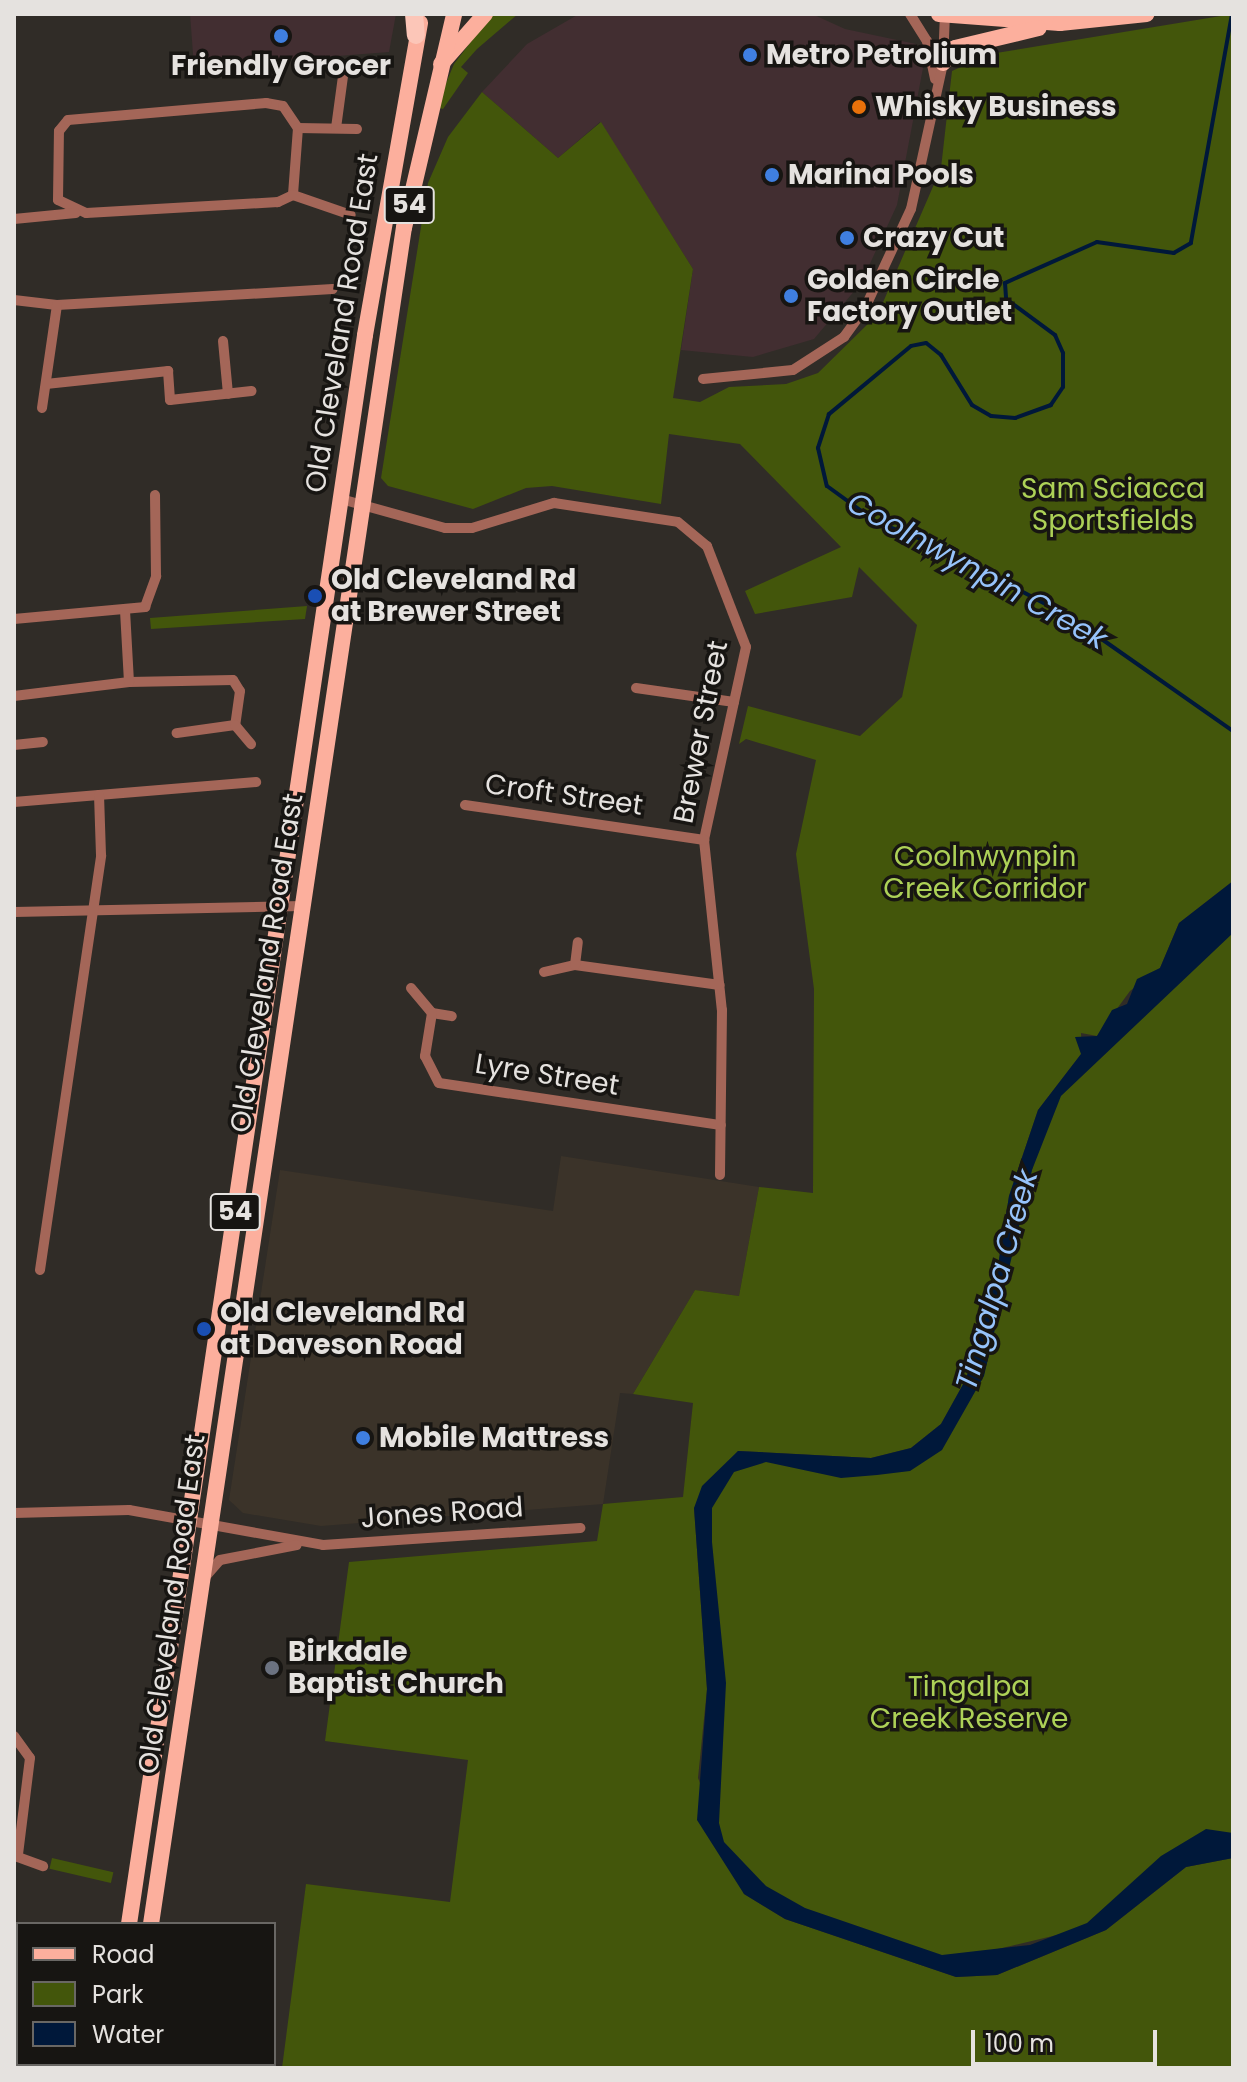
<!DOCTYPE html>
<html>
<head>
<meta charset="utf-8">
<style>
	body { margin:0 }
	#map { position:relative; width:1247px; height:2082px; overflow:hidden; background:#302c27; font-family:Poppins,sans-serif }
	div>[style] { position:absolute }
	.commercial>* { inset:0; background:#422e31 }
	.built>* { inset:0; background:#3b3329 }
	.green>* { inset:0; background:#43560b; transform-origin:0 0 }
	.water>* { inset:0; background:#00183a }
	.stream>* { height:4px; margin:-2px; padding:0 2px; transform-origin:2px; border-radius:2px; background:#00183a }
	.minor>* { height:10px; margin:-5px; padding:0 5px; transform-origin:5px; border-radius:5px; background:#a46658 }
	.primary>* { height:16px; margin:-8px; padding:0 8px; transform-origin:8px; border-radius:8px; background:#fcaf9d }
	.trunk>* { height:18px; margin:-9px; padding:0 9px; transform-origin:9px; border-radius:9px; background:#fcc6b8 }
	.dots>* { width:22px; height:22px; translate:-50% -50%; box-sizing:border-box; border:4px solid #171512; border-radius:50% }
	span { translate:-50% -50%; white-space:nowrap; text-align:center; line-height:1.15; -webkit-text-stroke:7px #171512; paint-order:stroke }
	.shield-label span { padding:2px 6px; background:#171512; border:2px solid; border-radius:6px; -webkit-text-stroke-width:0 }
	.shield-label { font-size:26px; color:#e5e2df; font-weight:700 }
	.poi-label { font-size:28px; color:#e5e2df; font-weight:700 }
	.left { translate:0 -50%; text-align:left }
	.street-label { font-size:28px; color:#e5e2df }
	.park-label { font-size:28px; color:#add157 }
	.water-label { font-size:30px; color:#96c3fb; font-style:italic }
	.frame { position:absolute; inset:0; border:16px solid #e5e2df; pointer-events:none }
	.legend { position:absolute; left:16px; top:1922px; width:260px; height:144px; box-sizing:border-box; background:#171512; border:2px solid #696764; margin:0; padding:10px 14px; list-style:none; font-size:24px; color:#e5e2df }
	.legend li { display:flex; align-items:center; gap:16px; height:40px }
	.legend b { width:40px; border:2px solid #696764 }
	.scale { position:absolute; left:971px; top:2030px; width:186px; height:36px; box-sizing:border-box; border:4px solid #e5e2df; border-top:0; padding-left:10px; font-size:24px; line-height:28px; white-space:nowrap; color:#e5e2df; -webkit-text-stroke:6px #171512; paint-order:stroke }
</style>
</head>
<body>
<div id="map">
	<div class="commercial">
		<i style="clip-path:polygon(190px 14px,396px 14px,389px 52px,194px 67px)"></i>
		<i style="clip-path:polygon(579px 14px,812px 14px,845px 29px,916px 44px,923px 68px,897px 205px,861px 283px,814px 339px,753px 357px,681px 350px,693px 269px,600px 122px,558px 158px,482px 92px,527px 44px)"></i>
	</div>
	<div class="built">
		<i style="clip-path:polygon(561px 1156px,759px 1187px,739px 1296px,695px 1290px,633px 1394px,620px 1393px,603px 1504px,321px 1526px,243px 1513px,229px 1500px,280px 1170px,553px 1211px)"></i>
	</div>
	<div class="green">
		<i style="clip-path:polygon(492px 14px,518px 14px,477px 49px,461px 67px,468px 73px,443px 109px,436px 107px,454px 64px)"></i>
		<i style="clip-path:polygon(1233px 14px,1233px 881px,1179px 923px,1160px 968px,1130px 991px,1097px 1036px,1081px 1033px,1082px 1053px,1038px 1110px,1009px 1196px,997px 1272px,966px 1379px,941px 1424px,911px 1448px,871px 1458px,738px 1451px,694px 1508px,707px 1689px,698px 1778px,744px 1894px,785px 1919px,956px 1977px,997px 1975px,1106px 1930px,1186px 1867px,1233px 1858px,1233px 2068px,282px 2068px,306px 1884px,450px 1902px,468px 1760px,325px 1741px,349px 1562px,597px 1541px,603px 1504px,683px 1497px,693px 1403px,633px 1394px,695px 1290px,739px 1296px,759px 1187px,813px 1193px,814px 989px,796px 854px,816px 760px,746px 739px,739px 744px,748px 706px,860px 736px,902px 697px,917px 625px,859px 567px,852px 597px,755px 614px,745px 591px,841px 547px,740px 444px,669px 434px,661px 504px,552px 486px,526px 488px,473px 509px,388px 486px,381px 478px,428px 183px,448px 137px,482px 92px,558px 158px,601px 122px,693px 269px,673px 398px,700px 402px,729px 387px,786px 384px,818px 373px,878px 314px,941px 168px,952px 71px,990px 54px)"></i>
		<i style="clip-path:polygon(307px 606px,305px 619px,151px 629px,150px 618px)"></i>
		<i style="clip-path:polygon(1233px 906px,1233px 1850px,1201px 1849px,1103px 1924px,939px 1963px,781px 1906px,712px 1831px,703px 1504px,727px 1467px,763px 1456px,851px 1469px,911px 1458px,944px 1433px,972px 1384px,1052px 1098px)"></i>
		<i style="left:52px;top:1858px;width:63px;height:11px;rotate:13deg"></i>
	</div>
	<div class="water">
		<i style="clip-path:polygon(1233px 881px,1233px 933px,1061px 1096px,1032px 1170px,984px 1376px,942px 1450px,910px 1471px,877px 1475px,841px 1478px,766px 1462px,734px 1472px,712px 1508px,712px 1542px,726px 1683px,719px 1823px,724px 1842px,766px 1886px,805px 1908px,942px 1955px,1030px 1945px,1087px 1923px,1161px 1856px,1206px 1829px,1233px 1833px,1233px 1858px,1186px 1867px,1106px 1930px,997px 1975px,956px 1977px,785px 1919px,744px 1894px,697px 1820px,707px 1689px,694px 1508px,702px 1486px,738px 1451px,871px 1458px,911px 1448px,941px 1424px,966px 1379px,997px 1272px,1009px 1196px,1038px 1110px,1081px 1054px,1075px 1037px,1097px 1036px,1112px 1010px,1127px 1004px,1137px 979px,1160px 968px,1179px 923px)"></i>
	</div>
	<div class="stream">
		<i style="left:1232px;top:14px;width:233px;rotate:100.2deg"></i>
		<i style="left:1191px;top:243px;width:20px;rotate:150deg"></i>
		<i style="left:1174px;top:253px;width:78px;rotate:-171.9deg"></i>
		<i style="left:1097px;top:242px;width:101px;rotate:156deg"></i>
		<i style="left:1005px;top:283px;width:16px;rotate:86deg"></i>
		<i style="left:1006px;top:299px;width:61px;rotate:36.3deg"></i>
		<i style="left:1055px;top:335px;width:20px;rotate:66deg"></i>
		<i style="left:1063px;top:353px;width:34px;rotate:90deg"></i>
		<i style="left:1063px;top:387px;width:22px;rotate:124deg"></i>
		<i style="left:1051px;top:405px;width:38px;rotate:160deg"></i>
		<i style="left:1015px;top:418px;width:24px;rotate:-175deg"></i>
		<i style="left:991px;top:416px;width:22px;rotate:-150deg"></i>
		<i style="left:972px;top:405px;width:59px;rotate:-121.8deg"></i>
		<i style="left:941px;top:355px;width:19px;rotate:-141deg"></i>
		<i style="left:926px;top:343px;width:15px;rotate:169deg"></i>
		<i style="left:911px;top:346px;width:107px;rotate:140.3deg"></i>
		<i style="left:829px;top:414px;width:36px;rotate:108deg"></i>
		<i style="left:818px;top:448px;width:39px;rotate:77deg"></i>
		<i style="left:827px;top:486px;width:63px;rotate:36deg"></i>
		<i style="left:878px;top:523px;width:58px;rotate:20.3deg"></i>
		<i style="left:932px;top:543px;width:160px;rotate:28.3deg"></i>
		<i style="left:1073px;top:619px;width:195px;rotate:35deg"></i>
	</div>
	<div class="minor">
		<i style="left:910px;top:14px;width:32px;rotate:58deg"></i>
		<i style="left:927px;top:41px;width:39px;rotate:78deg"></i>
		<i style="left:266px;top:103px;width:17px;rotate:10deg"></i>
		<i style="left:283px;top:106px;width:27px;rotate:56deg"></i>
		<i style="left:298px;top:128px;width:67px;rotate:94.3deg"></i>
		<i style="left:293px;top:195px;width:17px;rotate:155deg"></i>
		<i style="left:278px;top:202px;width:192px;rotate:176.7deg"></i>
		<i style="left:86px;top:213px;width:31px;rotate:-155deg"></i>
		<i style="left:58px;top:200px;width:69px;rotate:-89.2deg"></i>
		<i style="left:59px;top:131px;width:14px;rotate:-51deg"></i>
		<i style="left:68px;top:120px;width:199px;rotate:-4.9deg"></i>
		<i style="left:298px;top:128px;width:59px;rotate:1deg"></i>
		<i style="left:336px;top:128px;width:52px;rotate:-82.3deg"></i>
		<i style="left:293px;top:195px;width:61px;rotate:19deg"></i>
		<i style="left:14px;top:219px;width:62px;rotate:-5.5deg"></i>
		<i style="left:14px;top:300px;width:43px;rotate:6.6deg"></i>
		<i style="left:57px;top:305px;width:276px;rotate:-3.3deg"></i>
		<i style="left:223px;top:341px;width:53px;rotate:84.6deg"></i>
		<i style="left:703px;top:379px;width:90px;rotate:-5.7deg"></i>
		<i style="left:793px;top:370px;width:61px;rotate:-32.9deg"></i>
		<i style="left:844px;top:337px;width:36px;rotate:-54deg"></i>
		<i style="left:865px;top:308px;width:109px;rotate:-65.1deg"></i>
		<i style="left:911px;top:209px;width:149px;rotate:-77.6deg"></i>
		<i style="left:943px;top:63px;width:49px;rotate:-87.7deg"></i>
		<i style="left:46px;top:384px;width:123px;rotate:-6.1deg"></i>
		<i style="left:168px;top:371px;width:29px;rotate:86deg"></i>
		<i style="left:170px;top:400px;width:82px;rotate:-6.3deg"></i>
		<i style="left:42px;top:408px;width:104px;rotate:-81.7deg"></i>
		<i style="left:341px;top:499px;width:108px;rotate:15.6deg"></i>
		<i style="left:445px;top:528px;width:27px"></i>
		<i style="left:472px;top:528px;width:86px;rotate:-17deg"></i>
		<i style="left:554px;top:503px;width:125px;rotate:8.7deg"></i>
		<i style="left:678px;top:522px;width:38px;rotate:40deg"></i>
		<i style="left:707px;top:546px;width:108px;rotate:68.9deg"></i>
		<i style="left:746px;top:647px;width:198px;rotate:102.3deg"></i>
		<i style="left:704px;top:840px;width:171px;rotate:84deg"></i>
		<i style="left:722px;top:1010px;width:165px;rotate:90.7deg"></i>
		<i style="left:14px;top:619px;width:132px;rotate:-5.2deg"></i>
		<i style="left:145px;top:607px;width:33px;rotate:-70deg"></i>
		<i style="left:156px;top:576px;width:81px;rotate:-90.7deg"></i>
		<i style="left:129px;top:682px;width:104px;rotate:-1.1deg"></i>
		<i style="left:233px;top:680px;width:13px;rotate:58deg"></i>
		<i style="left:240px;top:691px;width:34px;rotate:98deg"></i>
		<i style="left:235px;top:725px;width:59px;rotate:172.1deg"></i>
		<i style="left:636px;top:688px;width:99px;rotate:8.1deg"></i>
		<i style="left:14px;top:696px;width:116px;rotate:-6.9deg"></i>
		<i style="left:129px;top:682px;width:71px;rotate:-93.2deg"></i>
		<i style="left:235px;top:725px;width:25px;rotate:50deg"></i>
		<i style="left:14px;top:745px;width:29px;rotate:-6deg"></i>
		<i style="left:14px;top:802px;width:243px;rotate:-4.7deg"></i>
		<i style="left:465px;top:805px;width:242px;rotate:8.3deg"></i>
		<i style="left:14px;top:912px;width:288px;rotate:-1.2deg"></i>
		<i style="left:575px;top:965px;width:146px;rotate:7.9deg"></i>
		<i style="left:544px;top:972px;width:32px;rotate:-13deg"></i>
		<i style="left:575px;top:965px;width:23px;rotate:-83deg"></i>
		<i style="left:411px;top:988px;width:33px;rotate:50deg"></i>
		<i style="left:432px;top:1013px;width:20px;rotate:9deg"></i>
		<i style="left:432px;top:1013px;width:44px;rotate:99.2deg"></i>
		<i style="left:425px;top:1056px;width:30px;rotate:63deg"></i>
		<i style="left:439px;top:1083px;width:285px;rotate:8.5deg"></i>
		<i style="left:40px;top:1270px;width:419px;rotate:-81.6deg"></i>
		<i style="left:101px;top:855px;width:60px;rotate:-91.9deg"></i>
		<i style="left:14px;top:1513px;width:115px;rotate:-1.5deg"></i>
		<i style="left:129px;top:1510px;width:197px;rotate:10.2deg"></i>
		<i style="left:323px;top:1545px;width:258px;rotate:-3.8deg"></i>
		<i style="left:206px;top:1576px;width:21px;rotate:-49deg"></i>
		<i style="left:220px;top:1560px;width:78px;rotate:-11deg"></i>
		<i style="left:14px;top:1736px;width:27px;rotate:54deg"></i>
		<i style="left:30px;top:1758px;width:97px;rotate:97.1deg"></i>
		<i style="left:15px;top:1856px;width:30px;rotate:20deg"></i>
	</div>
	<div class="primary">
		<i style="left:939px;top:14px;width:121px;rotate:4.3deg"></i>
		<i style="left:1060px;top:23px;width:87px;rotate:-5.9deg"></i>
		<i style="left:943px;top:63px;width:19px;rotate:-51deg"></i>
		<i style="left:955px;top:48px;width:86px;rotate:-13.4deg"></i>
		<i style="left:441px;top:64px;width:67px;rotate:-48.7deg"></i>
		<i style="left:129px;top:1924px;width:1606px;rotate:-81.55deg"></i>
		<i style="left:365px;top:335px;width:317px;rotate:-80deg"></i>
		<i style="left:151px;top:1924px;width:1715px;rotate:-81.52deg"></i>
		<i style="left:404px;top:228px;width:220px;rotate:-76.8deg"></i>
		<i style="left:108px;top:2068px;width:4px;rotate:-90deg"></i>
		<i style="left:130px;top:2068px;width:4px;rotate:-90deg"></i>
	</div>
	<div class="trunk">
		<i style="left:414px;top:14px;width:21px;rotate:85deg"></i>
	</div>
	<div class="dots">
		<i style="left:281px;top:36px;background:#3f7fe0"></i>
		<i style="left:750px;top:55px;background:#3f7fe0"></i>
		<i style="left:859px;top:107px;background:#e8710a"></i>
		<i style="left:772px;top:175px;background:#3f7fe0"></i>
		<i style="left:847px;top:238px;background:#3f7fe0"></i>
		<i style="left:791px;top:296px;background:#3f7fe0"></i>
		<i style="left:315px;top:596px;background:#1a4fb4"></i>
		<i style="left:204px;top:1329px;background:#1a4fb4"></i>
		<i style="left:363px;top:1438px;background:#3f7fe0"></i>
		<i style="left:272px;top:1668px;background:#6b7280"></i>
	</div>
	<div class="shield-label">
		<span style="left:409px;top:205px">54</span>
		<span style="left:235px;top:1212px">54</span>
	</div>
	<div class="poi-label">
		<span class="left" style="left:766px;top:55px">Metro Petrolium</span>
		<span style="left:281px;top:66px">Friendly Grocer</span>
		<span class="left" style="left:875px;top:107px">Whisky Business</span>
		<span class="left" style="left:788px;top:175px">Marina Pools</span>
		<span class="left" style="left:863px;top:238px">Crazy Cut</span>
		<span class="left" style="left:807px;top:296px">Golden Circle<br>Factory Outlet</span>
		<span class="left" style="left:331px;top:596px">Old Cleveland Rd<br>at Brewer Street</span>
		<span class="left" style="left:220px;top:1329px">Old Cleveland Rd<br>at Daveson Road</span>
		<span class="left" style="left:379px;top:1438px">Mobile Mattress</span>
		<span class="left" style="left:288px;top:1668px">Birkdale<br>Baptist Church</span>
	</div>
	<div class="street-label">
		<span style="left:342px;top:323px;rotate:-81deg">Old Cleveland Road East</span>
		<span style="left:701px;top:732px;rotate:-79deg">Brewer Street</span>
		<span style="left:564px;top:795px;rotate:8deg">Croft Street</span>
		<span style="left:267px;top:963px;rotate:-81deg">Old Cleveland Road East</span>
		<span style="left:547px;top:1075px;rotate:9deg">Lyre Street</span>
		<span style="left:442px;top:1513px;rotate:-4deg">Jones Road</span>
		<span style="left:172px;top:1604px;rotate:-82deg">Old Cleveland Road East</span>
	</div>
	<div class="park-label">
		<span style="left:1113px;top:505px">Sam Sciacca<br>Sportsfields</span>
		<span style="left:985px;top:873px">Coolnwynpin<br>Creek Corridor</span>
		<span style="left:969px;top:1703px">Tingalpa<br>Creek Reserve</span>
	</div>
	<div class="water-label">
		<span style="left:977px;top:571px;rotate:29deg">Coolnwynpin Creek</span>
		<span style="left:997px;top:1280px;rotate:-74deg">Tingalpa Creek</span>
	</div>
	<div class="frame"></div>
	<ul class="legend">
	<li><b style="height:10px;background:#fcaf9d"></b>Road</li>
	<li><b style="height:22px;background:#43560b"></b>Park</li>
	<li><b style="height:22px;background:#00183a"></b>Water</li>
	</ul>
	<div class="scale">100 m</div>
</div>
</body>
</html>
